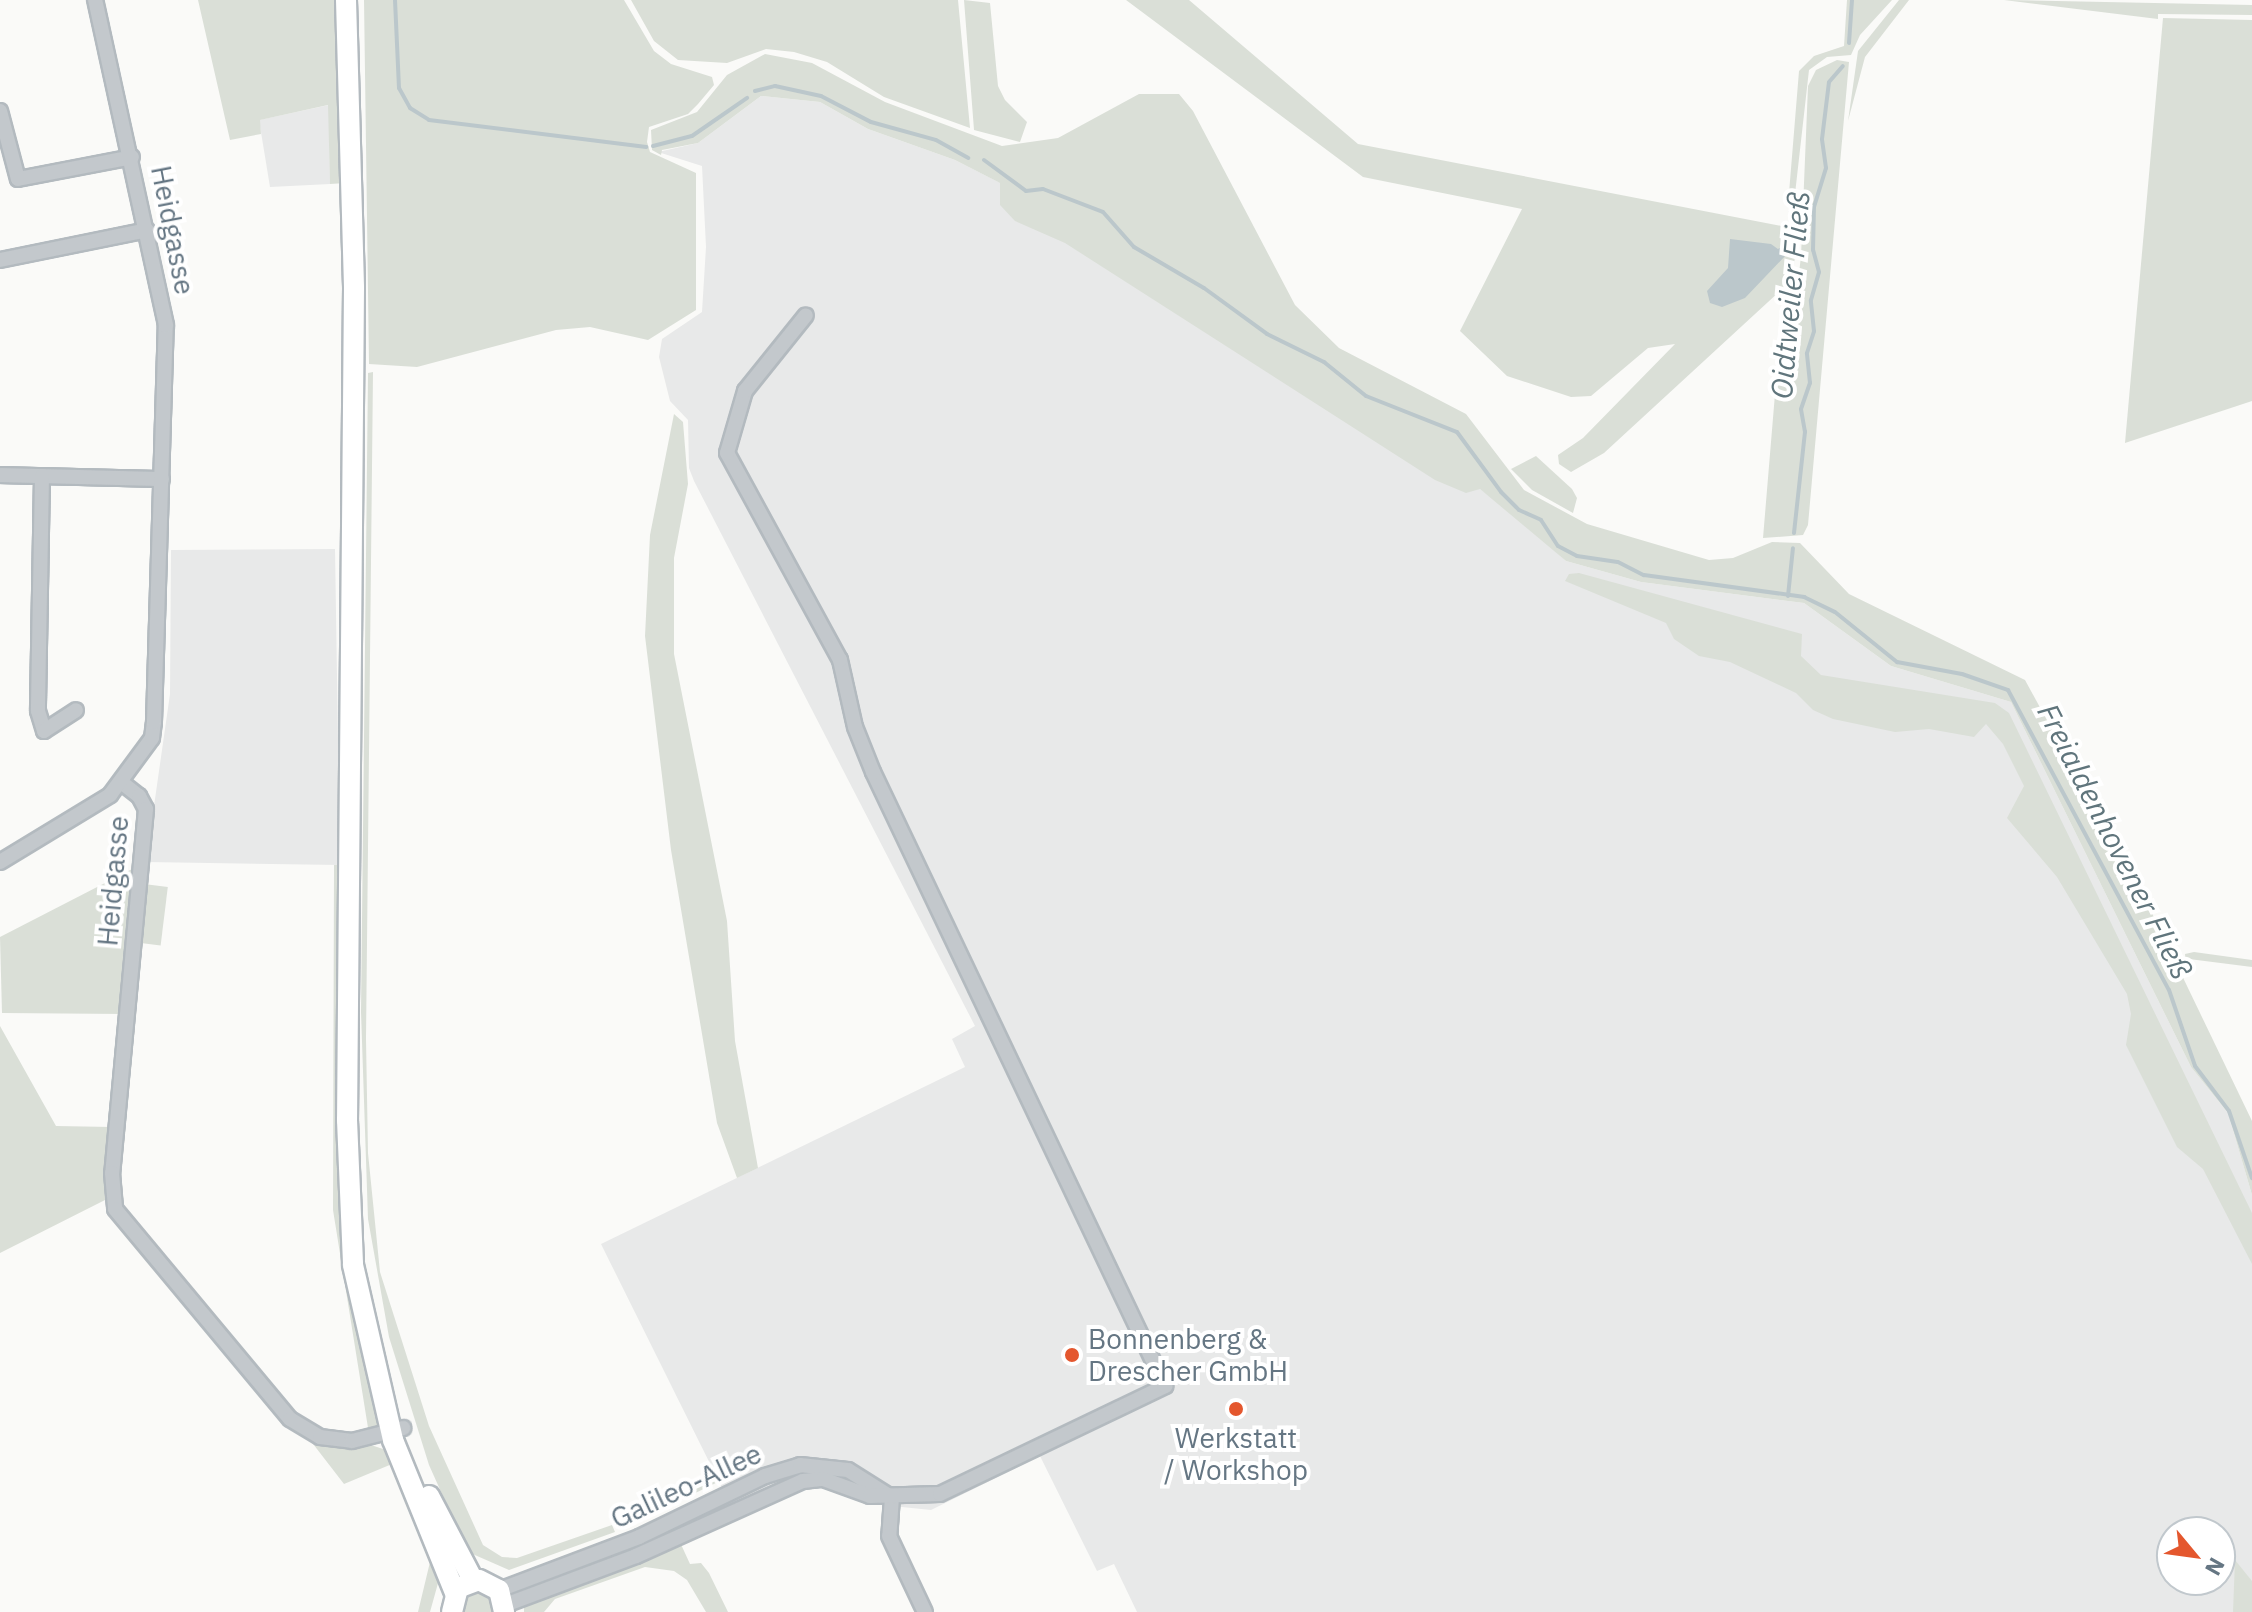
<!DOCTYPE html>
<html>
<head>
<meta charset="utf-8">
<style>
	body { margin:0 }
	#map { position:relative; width:2252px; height:1612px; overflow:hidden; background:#fafaf8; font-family:"IBM Plex Sans",sans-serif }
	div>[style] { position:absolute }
	.built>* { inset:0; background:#e8e9e9 }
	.green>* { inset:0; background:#dadfd7; transform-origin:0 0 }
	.water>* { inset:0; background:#bbc7cb }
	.stream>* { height:4px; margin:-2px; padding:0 2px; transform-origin:2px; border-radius:2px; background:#bbc7cb }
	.roads { filter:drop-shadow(2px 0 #b3babf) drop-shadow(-2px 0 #b3babf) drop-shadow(0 2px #b3babf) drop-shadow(0 -2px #b3babf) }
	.street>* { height:14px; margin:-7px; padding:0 7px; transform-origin:7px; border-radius:7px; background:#c3c8cc }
	.secondary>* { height:20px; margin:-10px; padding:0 10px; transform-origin:10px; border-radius:10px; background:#fff }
	.dots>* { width:22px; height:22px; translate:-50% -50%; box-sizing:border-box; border:4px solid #fff; border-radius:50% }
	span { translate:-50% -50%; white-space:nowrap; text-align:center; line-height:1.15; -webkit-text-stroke:8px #fff; paint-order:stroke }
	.street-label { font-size:28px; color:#657683 }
	.poi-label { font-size:28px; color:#657683 }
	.left { translate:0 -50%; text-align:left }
	.water-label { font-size:30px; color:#60757c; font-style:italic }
	.north { position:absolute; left:2156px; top:1516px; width:80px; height:80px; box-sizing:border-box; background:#fff; border:2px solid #c1c8cd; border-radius:50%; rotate:119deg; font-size:22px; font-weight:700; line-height:32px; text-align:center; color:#657683 }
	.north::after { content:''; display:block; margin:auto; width:28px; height:36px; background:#e4572e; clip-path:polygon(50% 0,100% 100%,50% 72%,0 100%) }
</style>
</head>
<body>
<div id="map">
	<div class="built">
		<i style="clip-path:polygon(evenodd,761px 96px,820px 102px,868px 129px,955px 160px,1018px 192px,1357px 397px,1515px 515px,1566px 561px,1641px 582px,1804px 603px,1891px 666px,2011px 702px,2191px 1067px,2228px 1113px,2252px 1195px,2252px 1612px,1137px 1612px,1114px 1564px,1097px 1571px,1040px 1456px,931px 1510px,873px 1504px,823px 1482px,796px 1486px,735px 1514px,601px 1244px,965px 1067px,952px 1039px,975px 1026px,694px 481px,689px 468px,688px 420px,670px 401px,659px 357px,662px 339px,702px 312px,706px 247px,702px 166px,658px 152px,698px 143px,761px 96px,2172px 1532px,2220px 1532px,2220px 1580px,2172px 1580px,2172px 1532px)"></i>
		<i style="clip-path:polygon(329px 105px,330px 184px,270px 187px,259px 120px)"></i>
		<i style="clip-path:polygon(335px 549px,340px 865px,146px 862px,170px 694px,171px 550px)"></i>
	</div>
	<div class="green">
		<i style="clip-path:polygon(198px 0,342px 0,346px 183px,330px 184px,328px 105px,260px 120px,261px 134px,230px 140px)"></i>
		<i style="clip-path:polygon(364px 0,624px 0,654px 51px,671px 64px,712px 77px,714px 85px,698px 104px,688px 114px,649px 127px,647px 142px,650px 152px,696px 173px,696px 310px,648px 340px,590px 327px,556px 330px,417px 367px,369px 364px)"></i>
		<i style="clip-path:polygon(631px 0,958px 0,970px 128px,884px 97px,827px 62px,794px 52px,766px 49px,727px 63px,678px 60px,654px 41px)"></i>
		<i style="clip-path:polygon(964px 0,990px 3px,998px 86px,1005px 100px,1027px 122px,1020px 142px,974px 130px)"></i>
		<i style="clip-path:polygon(1126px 0,1189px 0,1358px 144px,1797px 229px,1793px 279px,1604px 453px,1571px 472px,1559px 464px,1558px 455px,1583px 438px,1675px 344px,1648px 348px,1591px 396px,1571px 397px,1507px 376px,1460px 331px,1522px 209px,1363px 177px)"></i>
		<i style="clip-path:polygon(1847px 0,1892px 0,1860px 35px,1851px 55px,1827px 57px,1809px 70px,1795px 194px,1789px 193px,1799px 71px,1814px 56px,1844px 46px)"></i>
		<i style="clip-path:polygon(1899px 0,1909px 0,1865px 57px,1848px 121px,1858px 51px)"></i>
		<i style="clip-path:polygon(2004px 0,2252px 5px,2252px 15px,2158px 14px,2158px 19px)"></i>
		<i style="clip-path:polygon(2163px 18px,2252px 20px,2252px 401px,2125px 443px)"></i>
		<i style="clip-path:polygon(765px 54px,812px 63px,885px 102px,1002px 146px,1058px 138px,1139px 94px,1179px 94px,1193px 111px,1295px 305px,1339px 348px,1466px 414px,1524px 490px,1587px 524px,1709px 560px,1733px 558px,1772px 542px,1800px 543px,1849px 594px,2025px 680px,2149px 907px,2252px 1121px,2252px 1195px,2228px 1113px,2191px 1067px,2011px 702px,1891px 666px,1804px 603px,1641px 582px,1566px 561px,1480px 489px,1466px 493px,1435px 480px,1065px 243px,1015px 221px,1000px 205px,1000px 183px,955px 160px,868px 129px,820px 102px,761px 96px,698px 143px,662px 150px,661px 155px,652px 150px,651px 130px,697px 112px,727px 75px)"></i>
		<i style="clip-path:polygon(1837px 60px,1849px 62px,1808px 525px,1803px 535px,1763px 538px,1783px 298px,1798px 282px,1801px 256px,1808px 86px,1816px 70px)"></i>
		<i style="clip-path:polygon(373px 372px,366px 1039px,368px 1153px,380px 1272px,429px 1426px,483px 1545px,502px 1557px,517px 1558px,612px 1525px,615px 1532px,509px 1570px,468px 1552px,429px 1465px,389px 1337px,368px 1219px,361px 1012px,368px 373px)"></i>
		<i style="clip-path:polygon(674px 414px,683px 422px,688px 484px,674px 558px,674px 654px,727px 921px,735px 1041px,758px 1168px,737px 1178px,717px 1123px,671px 850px,645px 636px,650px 535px)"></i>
		<i style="clip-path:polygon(1536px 456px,1572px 489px,1577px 498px,1573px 513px,1532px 490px,1511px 469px)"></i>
		<i style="clip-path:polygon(1579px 573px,1802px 634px,1801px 656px,1821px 675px,1995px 703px,2009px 713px,2252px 1213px,2252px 1264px,2203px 1169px,2177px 1147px,2126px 1045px,2131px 1014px,2127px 994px,2057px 877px,2007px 818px,2024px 786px,2003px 744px,1986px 724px,1974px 737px,1929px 729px,1895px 732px,1833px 719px,1813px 710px,1796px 693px,1730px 662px,1699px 656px,1674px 639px,1666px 623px,1565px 581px,1569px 574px)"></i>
		<i style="clip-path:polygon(334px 865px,340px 865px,340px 1102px,381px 1421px,369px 1434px,333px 1210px)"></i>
		<i style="clip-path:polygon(136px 867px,124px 1014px,2px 1013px,0 937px)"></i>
		<i style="left:144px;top:884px;width:24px;height:59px;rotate:7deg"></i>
		<i style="clip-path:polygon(2194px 952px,2252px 960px,2252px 967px,2189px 959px,2186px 966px,2185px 954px)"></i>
		<i style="clip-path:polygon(0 1026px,56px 1126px,112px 1127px,107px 1199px,0 1253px)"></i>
		<i style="clip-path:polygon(310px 1440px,371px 1445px,389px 1451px,440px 1576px,430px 1612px,418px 1612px,430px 1562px,392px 1464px,344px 1484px)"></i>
		<i style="clip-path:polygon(720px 1475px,722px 1480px,632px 1524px,630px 1518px)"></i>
		<i style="clip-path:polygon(679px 1540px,690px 1564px,701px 1563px,709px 1573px,728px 1612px,706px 1612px,687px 1580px,674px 1571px,645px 1567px,555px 1599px,544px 1612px,524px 1612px,524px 1604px)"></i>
		<i style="clip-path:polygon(2235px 1560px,2252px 1581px,2252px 1612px,2233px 1612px)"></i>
		<i style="clip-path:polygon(480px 1591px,490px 1595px,494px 1612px,464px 1612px,466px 1598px)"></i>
	</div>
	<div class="water">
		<i style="clip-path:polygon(1730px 239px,1771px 244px,1786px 255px,1745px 298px,1722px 307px,1710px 303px,1707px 291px,1728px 268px)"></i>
	</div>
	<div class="stream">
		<i style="left:395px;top:0;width:88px;rotate:87.4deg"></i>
		<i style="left:399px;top:88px;width:23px;rotate:61deg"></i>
		<i style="left:410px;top:108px;width:22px;rotate:32deg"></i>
		<i style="left:429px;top:120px;width:219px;rotate:7.1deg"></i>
		<i style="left:1849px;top:43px;width:43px;rotate:-86deg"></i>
		<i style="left:755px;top:91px;width:21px;rotate:-14deg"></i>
		<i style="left:775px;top:86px;width:47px;rotate:12.3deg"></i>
		<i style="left:821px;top:96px;width:56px;rotate:27.5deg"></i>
		<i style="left:871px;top:122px;width:67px;rotate:15.5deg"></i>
		<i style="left:936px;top:140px;width:37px;rotate:29deg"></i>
		<i style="left:653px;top:146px;width:40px;rotate:-14.4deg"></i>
		<i style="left:692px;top:136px;width:67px;rotate:-34.6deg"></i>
		<i style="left:984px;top:160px;width:52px;rotate:36.4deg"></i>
		<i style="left:1026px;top:191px;width:17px;rotate:-7deg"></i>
		<i style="left:1043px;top:189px;width:64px;rotate:21deg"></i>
		<i style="left:1103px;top:212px;width:47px;rotate:48.5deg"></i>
		<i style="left:1134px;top:247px;width:81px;rotate:30.4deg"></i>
		<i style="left:1204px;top:288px;width:78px;rotate:36.1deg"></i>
		<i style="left:1267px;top:334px;width:64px;rotate:26.2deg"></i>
		<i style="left:1324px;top:362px;width:54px;rotate:39deg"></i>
		<i style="left:1366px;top:396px;width:98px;rotate:21.6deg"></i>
		<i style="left:1457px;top:432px;width:74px;rotate:53.7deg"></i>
		<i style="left:1501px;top:492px;width:25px;rotate:45deg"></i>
		<i style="left:1519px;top:510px;width:24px;rotate:24deg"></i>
		<i style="left:1541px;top:520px;width:31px;rotate:57deg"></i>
		<i style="left:1558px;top:546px;width:21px;rotate:28deg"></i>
		<i style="left:1577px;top:556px;width:41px;rotate:8.3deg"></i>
		<i style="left:1618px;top:562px;width:29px;rotate:27deg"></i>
		<i style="left:1644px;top:575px;width:162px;rotate:7.8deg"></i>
		<i style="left:1804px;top:597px;width:34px;rotate:26deg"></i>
		<i style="left:1835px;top:612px;width:80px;rotate:38.9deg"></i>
		<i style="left:1897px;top:662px;width:66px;rotate:10.5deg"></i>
		<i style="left:1962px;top:674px;width:49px;rotate:19.2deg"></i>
		<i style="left:2008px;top:690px;width:340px;rotate:61.8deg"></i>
		<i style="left:2169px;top:990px;width:80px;rotate:71.1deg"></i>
		<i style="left:2195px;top:1066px;width:56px;rotate:52.9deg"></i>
		<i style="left:2229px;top:1111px;width:71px;rotate:71.1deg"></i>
		<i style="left:1780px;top:250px;width:11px;rotate:5deg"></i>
		<i style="left:1794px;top:533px;width:102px;rotate:-83.8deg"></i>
		<i style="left:1805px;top:432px;width:23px;rotate:-100deg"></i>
		<i style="left:1801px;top:409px;width:28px;rotate:-71deg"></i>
		<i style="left:1810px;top:383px;width:30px;rotate:-96deg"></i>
		<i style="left:1807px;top:353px;width:23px;rotate:-72deg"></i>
		<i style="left:1814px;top:331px;width:31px;rotate:-96deg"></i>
		<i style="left:1811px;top:300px;width:29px;rotate:-74deg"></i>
		<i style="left:1819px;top:272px;width:23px;rotate:-105deg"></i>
		<i style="left:1813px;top:250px;width:43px;rotate:-88.7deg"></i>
		<i style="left:1814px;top:207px;width:41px;rotate:-72.9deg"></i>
		<i style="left:1826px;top:168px;width:29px;rotate:-98deg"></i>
		<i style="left:1822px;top:139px;width:57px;rotate:-83deg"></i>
		<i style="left:1829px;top:82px;width:21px;rotate:-49deg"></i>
		<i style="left:1788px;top:596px;width:48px;rotate:-84.1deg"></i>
	</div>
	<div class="roads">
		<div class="street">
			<i style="left:0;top:111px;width:70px;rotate:75.2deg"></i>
			<i style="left:18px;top:179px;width:116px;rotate:-10.9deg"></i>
			<i style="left:0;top:260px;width:150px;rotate:-11.5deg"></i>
			<i style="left:0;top:475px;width:162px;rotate:1.4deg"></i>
			<i style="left:42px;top:476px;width:235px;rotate:91deg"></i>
			<i style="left:38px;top:711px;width:21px;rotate:73deg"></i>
			<i style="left:44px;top:731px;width:38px;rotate:-33deg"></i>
			<i style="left:121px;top:782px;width:23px;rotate:38deg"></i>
			<i style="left:139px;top:796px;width:15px;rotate:62deg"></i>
			<i style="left:146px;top:809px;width:366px;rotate:95.3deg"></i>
			<i style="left:112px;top:1173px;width:36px;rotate:85deg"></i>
			<i style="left:115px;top:1209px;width:273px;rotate:50.2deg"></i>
			<i style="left:290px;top:1419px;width:35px;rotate:31deg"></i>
			<i style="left:320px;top:1437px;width:32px;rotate:7deg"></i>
			<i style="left:352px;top:1441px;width:53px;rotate:-14.3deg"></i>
			<i style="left:0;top:862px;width:129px;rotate:-31.3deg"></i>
			<i style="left:110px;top:795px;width:71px;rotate:-53.6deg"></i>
			<i style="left:152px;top:738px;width:16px;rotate:-83deg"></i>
			<i style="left:154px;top:722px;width:397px;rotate:-88.3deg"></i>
			<i style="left:166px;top:325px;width:333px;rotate:-102.3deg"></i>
			<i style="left:892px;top:1497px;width:39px;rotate:94deg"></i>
			<i style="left:889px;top:1536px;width:84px;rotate:64.7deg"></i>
			<i style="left:499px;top:1590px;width:150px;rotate:-20.7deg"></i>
			<i style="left:639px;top:1537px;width:140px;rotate:-25.8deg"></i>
			<i style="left:765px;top:1476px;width:37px;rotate:-17deg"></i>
			<i style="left:800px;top:1465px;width:48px;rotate:5.9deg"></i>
			<i style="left:848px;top:1470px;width:51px;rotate:32.1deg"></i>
			<i style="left:505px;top:1605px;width:140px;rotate:-20.5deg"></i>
			<i style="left:636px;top:1556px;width:183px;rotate:-24.2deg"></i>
			<i style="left:803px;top:1481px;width:20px;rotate:-6deg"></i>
			<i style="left:823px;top:1479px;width:50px;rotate:19.9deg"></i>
			<i style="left:870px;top:1496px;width:70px;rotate:-1.6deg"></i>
			<i style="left:940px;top:1494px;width:250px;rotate:-25.6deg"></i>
			<i style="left:1165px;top:1386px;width:680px;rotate:-115.43deg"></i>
			<i style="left:873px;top:772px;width:48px;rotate:-111.8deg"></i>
			<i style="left:855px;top:727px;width:69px;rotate:-102.6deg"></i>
			<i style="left:840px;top:660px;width:236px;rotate:-118.6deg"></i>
			<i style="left:727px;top:453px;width:65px;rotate:-73.8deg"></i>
			<i style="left:745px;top:391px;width:97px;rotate:-51.2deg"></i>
		</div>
		<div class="secondary">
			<i style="left:346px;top:0;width:288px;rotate:88.4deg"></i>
			<i style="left:354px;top:288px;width:832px;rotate:90.48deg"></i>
			<i style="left:347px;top:1120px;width:145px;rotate:87.6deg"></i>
			<i style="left:353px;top:1265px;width:180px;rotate:77.1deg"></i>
			<i style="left:393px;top:1440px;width:165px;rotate:67.9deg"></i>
			<i style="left:429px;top:1496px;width:95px;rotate:62.4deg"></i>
			<i style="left:452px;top:1612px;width:25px;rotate:-76deg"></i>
			<i style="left:458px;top:1588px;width:22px;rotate:-21deg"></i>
			<i style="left:479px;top:1580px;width:22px;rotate:27deg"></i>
			<i style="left:499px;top:1590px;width:23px;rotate:77deg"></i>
		</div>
	</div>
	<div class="dots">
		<i style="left:1072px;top:1355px;background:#e4572e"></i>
		<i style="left:1236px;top:1409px;background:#e4572e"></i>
	</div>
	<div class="street-label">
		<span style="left:173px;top:230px;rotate:79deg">Heidgasse</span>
		<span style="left:113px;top:881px;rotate:-85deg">Heidgasse</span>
		<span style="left:686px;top:1486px;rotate:-25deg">Galileo-Allee</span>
	</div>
	<div class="poi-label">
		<span class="left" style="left:1088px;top:1355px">Bonnenberg &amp;<br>Drescher GmbH</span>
		<span style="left:1236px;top:1454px">Werkstatt<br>/ Workshop</span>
	</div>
	<div class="water-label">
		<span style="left:1790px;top:295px;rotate:-85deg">Oidtweiler Fließ</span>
		<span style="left:2115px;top:841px;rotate:63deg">Freialdenhovener Fließ</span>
	</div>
	<div class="north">N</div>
</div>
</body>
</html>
